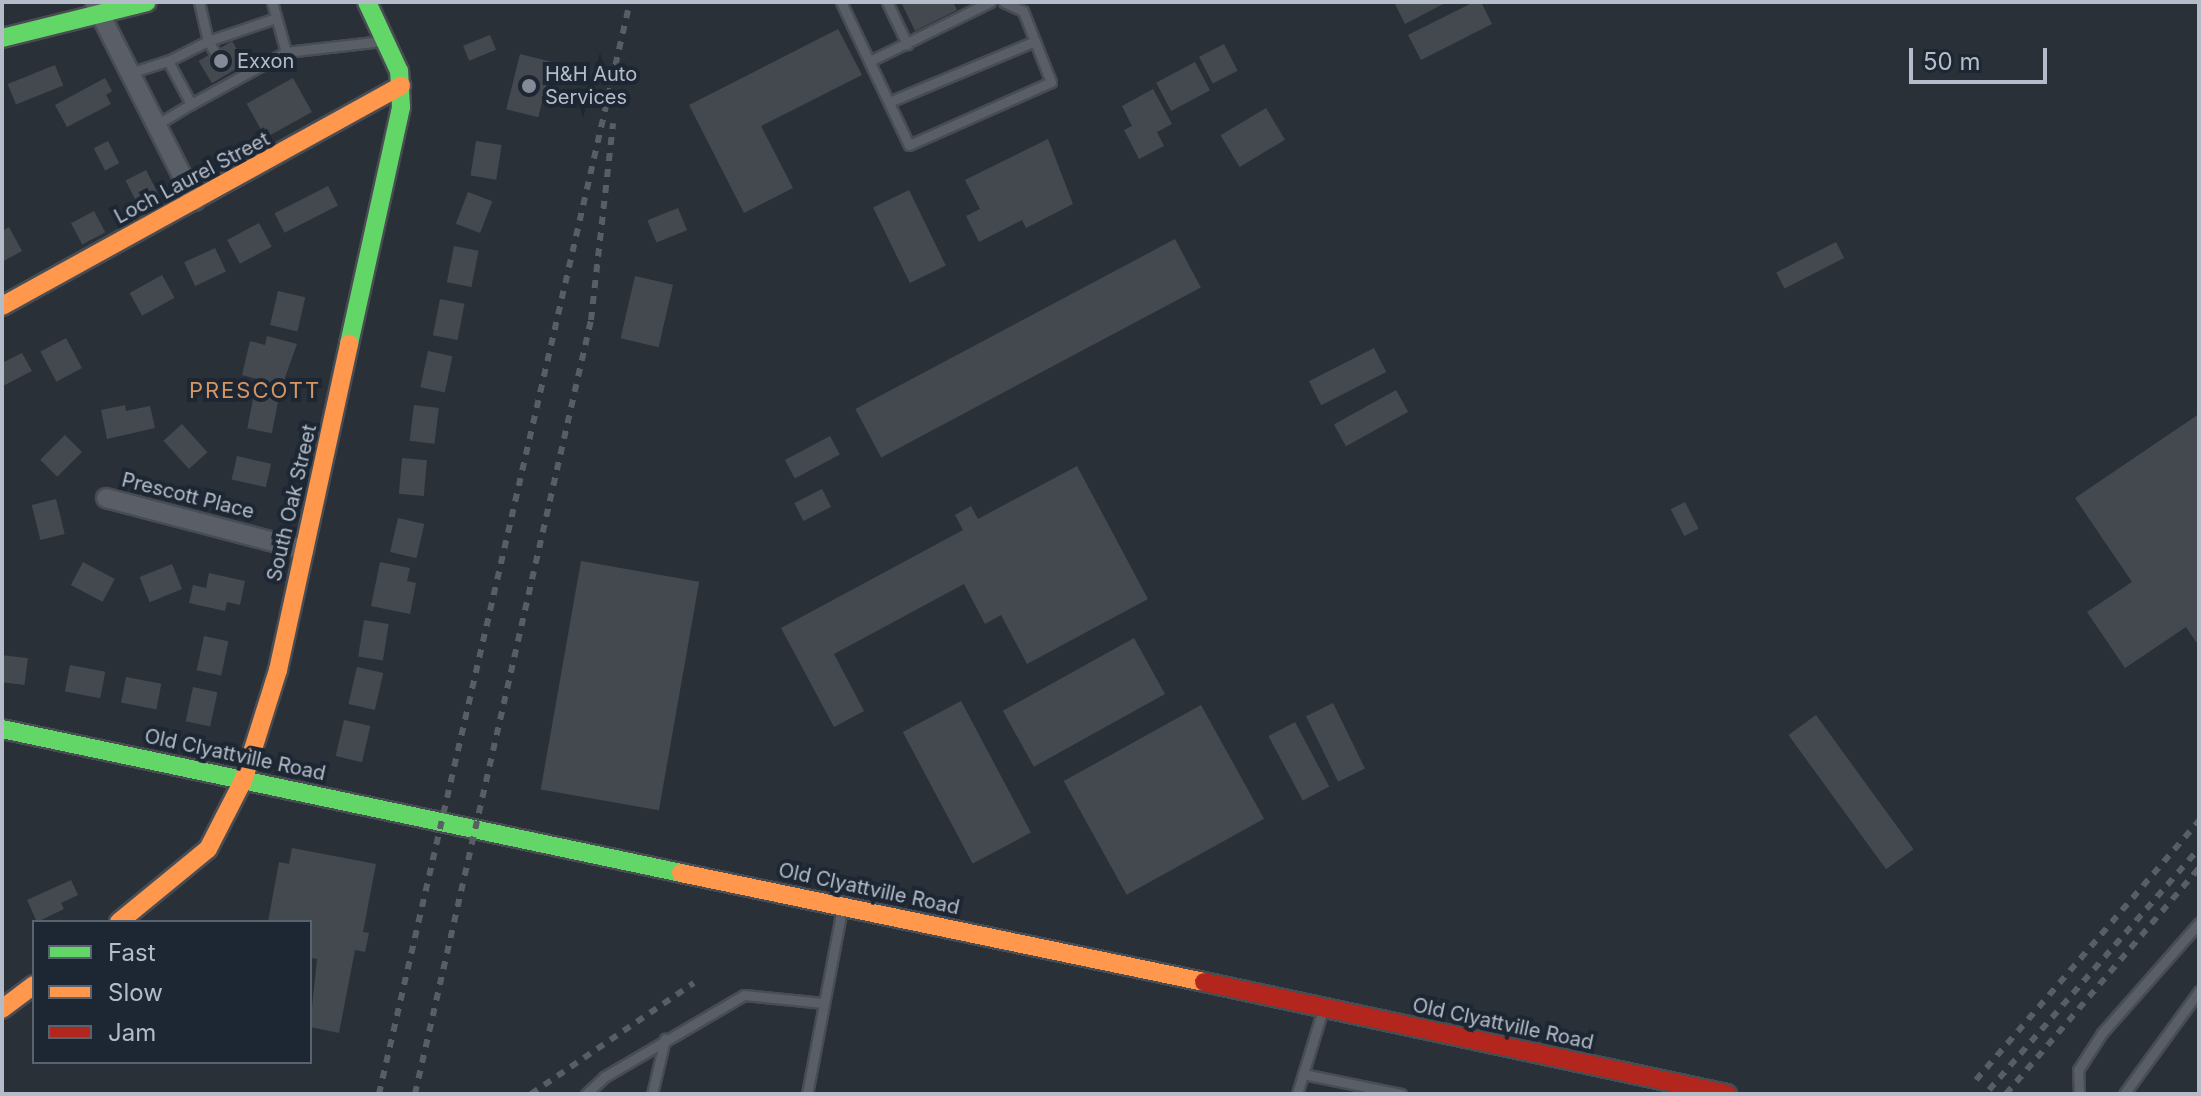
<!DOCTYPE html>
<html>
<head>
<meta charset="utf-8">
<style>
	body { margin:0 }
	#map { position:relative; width:2201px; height:1096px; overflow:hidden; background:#2a3038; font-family:Inter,sans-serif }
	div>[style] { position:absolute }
	.building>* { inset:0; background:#444950; transform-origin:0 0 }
	.roads { filter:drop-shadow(2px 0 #484c53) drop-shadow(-2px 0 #484c53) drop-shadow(0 2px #484c53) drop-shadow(0 -2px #484c53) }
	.lane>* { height:9px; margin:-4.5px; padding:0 4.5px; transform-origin:4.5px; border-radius:4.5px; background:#5a5e66 }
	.street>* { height:18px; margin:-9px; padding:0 9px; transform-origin:9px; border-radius:9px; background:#5a5e66 }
	.fast>* { height:18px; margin:-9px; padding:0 9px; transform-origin:9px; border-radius:9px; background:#63d668 }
	.slow>* { height:18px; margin:-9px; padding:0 9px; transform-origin:9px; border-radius:9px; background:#ff974d }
	.jam>* { height:18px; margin:-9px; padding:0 9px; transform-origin:9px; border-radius:9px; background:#b3261e }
	.rail>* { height:6px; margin-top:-3px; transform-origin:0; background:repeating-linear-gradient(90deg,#595d64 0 8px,transparent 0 16px) }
	.dots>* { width:22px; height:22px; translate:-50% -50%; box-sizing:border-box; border:4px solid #1d2633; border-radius:50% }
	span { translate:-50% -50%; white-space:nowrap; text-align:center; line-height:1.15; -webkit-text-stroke:8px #1d2633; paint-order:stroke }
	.poi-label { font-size:20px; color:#b4bcc9 }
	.left { translate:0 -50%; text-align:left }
	.street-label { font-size:20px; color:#b4bcc9 }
	.neighbourhood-label { font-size:22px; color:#d59563; letter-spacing:2px }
	.frame { position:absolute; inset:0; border:4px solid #b4bcc9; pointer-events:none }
	.legend { position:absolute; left:32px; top:920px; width:280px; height:144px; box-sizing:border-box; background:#1d2633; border:2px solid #59626f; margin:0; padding:10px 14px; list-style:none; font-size:24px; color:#b4bcc9 }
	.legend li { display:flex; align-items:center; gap:16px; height:40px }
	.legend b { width:40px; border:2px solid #59626f }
	.scale { position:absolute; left:1909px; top:48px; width:138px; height:36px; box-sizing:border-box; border:4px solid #b4bcc9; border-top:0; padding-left:10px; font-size:24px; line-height:28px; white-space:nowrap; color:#b4bcc9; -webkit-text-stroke:6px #1d2633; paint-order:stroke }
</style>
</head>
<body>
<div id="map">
	<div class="building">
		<i style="clip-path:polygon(901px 2px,953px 2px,957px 10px,915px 31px)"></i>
		<i style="clip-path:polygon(1394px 2px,1447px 2px,1405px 24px)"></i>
		<i style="clip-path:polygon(1474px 2px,1481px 2px,1492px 24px,1421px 60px,1408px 35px)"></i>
		<i style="clip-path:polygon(838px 29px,862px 75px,761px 126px,793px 188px,744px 213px,689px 105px)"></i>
		<i style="left:490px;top:35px;width:16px;height:29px;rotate:68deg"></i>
		<i style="left:232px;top:41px;width:26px;height:39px;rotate:59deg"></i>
		<i style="left:1224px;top:44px;width:30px;height:28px;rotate:63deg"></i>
		<i style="left:520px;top:54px;width:33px;height:57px;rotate:14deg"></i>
		<i style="left:1195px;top:62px;width:32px;height:44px;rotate:62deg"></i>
		<i style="left:55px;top:65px;width:22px;height:51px;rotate:68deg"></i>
		<i style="clip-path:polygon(105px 78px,112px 91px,106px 95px,111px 104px,67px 127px,55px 105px)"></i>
		<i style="left:293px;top:78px;width:39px;height:53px;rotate:61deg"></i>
		<i style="clip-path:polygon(1153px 89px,1172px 124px,1157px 132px,1164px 146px,1139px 159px,1124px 130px,1132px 126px,1122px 106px)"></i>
		<i style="left:1266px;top:108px;width:37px;height:53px;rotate:59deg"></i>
		<i style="clip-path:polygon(1048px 139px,1073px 204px,1026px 228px,1022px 220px,979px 242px,966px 216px,980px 209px,965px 180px)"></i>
		<i style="left:108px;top:141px;width:25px;height:16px;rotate:63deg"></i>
		<i style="left:476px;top:141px;width:26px;height:35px;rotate:9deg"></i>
		<i style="left:146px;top:170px;width:31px;height:23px;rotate:63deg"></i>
		<i style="left:328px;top:186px;width:22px;height:60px;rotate:63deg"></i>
		<i style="left:909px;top:190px;width:84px;height:40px;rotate:64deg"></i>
		<i style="left:468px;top:192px;width:26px;height:34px;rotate:21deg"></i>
		<i style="left:678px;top:208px;width:24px;height:33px;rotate:68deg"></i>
		<i style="left:94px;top:211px;width:24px;height:26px;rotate:62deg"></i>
		<i style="left:259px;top:223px;width:27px;height:36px;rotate:62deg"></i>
		<i style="clip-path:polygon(9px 227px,22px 251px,2px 262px,2px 231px)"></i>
		<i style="left:1175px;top:239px;width:55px;height:362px;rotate:62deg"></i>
		<i style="left:1836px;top:242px;width:18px;height:67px;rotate:63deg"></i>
		<i style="left:454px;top:246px;width:25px;height:37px;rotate:11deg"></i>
		<i style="left:215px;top:248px;width:26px;height:34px;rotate:65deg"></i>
		<i style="left:162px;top:275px;width:26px;height:37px;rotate:61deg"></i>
		<i style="left:635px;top:276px;width:39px;height:64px;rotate:13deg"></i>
		<i style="left:278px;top:291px;width:28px;height:35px;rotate:13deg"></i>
		<i style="left:440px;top:299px;width:25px;height:37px;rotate:11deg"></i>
		<i style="clip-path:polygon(267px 336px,297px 344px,282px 386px,242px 375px,250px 341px,265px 345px)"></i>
		<i style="left:66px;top:338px;width:34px;height:29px;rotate:62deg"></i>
		<i style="left:1374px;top:348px;width:27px;height:73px;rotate:63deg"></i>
		<i style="left:428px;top:351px;width:25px;height:37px;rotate:12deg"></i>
		<i style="clip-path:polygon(22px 353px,32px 371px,3px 386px,2px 363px)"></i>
		<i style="left:1396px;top:390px;width:25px;height:71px;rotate:61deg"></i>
		<i style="left:254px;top:394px;width:25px;height:35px;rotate:11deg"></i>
		<i style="clip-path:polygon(125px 405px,126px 411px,150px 406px,155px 428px,107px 439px,101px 410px)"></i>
		<i style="left:414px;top:405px;width:25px;height:36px;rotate:7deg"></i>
		<i style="clip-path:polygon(2199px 414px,2199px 646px,2186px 627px,2125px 668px,2087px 612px,2132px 582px,2075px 498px)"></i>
		<i style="left:182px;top:424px;width:38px;height:25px;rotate:48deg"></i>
		<i style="left:65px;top:435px;width:24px;height:35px;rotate:45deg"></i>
		<i style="left:830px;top:436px;width:21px;height:51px;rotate:62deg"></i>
		<i style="left:237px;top:456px;width:35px;height:24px;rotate:13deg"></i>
		<i style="left:402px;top:458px;width:25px;height:36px;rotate:5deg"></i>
		<i style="clip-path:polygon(1077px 466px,1148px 599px,1027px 664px,1001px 615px,985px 624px,964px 584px,834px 654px,864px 711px,834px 727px,781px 628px,963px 530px,955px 515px,971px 506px,978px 519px)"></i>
		<i style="left:822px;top:489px;width:20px;height:31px;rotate:63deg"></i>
		<i style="left:56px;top:499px;width:36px;height:25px;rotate:76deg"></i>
		<i style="left:1685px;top:502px;width:30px;height:16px;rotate:63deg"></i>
		<i style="left:398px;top:518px;width:27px;height:35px;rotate:13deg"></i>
		<i style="left:581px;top:561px;width:120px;height:232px;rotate:10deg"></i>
		<i style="left:83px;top:562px;width:36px;height:26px;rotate:28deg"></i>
		<i style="clip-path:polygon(380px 562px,410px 568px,407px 581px,416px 583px,410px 614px,371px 606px)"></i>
		<i style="left:172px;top:564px;width:27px;height:35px;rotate:68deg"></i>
		<i style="clip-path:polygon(209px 573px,245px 581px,240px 605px,227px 602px,225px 611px,189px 603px,193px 585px,206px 588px)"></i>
		<i style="left:364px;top:620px;width:25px;height:37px;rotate:9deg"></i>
		<i style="left:204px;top:636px;width:25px;height:35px;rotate:12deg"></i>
		<i style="left:1134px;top:638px;width:64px;height:150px;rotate:61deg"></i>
		<i style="left:2px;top:655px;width:26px;height:27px;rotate:7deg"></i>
		<i style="left:70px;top:665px;width:36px;height:27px;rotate:11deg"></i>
		<i style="left:357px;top:667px;width:27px;height:38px;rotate:13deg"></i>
		<i style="left:126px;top:677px;width:36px;height:26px;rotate:11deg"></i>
		<i style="left:193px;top:687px;width:25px;height:35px;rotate:12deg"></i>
		<i style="left:961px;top:701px;width:149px;height:66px;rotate:62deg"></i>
		<i style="left:1333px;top:703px;width:73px;height:30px;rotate:64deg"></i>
		<i style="left:1201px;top:705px;width:130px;height:157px;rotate:61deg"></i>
		<i style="left:1816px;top:715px;width:166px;height:34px;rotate:54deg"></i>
		<i style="left:344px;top:720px;width:27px;height:37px;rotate:13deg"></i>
		<i style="left:1295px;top:722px;width:73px;height:30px;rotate:62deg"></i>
		<i style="clip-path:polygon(292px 848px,376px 864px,363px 932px,369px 933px,365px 952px,355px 950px,339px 1033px,310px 1027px,317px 959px,310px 958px,310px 922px,268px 922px,279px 862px,289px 864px)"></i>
		<i style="clip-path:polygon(71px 880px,78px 895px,61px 903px,64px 909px,37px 922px,27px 900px)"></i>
	</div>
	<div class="roads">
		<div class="lane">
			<i style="left:272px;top:2px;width:52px;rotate:74.4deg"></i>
			<i style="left:841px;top:2px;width:158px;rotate:64.6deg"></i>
			<i style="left:909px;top:145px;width:155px;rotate:-23.9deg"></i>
			<i style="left:1051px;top:82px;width:76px;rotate:-111.5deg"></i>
			<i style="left:1023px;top:11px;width:21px;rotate:-155deg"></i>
			<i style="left:887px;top:2px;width:47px;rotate:64.5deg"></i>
			<i style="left:214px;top:51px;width:12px;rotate:-121deg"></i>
			<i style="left:208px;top:41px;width:72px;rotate:-18.7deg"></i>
			<i style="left:168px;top:61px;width:45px;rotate:-26.6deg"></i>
			<i style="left:208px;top:41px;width:40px;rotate:-103deg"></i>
			<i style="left:870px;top:61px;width:134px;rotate:-26.2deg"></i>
			<i style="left:130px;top:73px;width:40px;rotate:-18deg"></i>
			<i style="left:168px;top:61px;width:49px;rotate:61.9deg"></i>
			<i style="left:191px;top:104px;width:41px;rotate:149deg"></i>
			<i style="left:889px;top:102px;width:158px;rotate:-22.7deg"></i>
			<i style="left:191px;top:104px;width:108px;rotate:-28.7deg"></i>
			<i style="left:286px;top:52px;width:97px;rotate:-6.5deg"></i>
			<i style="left:1303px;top:1074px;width:100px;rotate:11.5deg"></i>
			<i style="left:586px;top:1094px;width:25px;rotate:-43deg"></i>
			<i style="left:604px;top:1077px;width:162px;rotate:-30.4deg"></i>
			<i style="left:744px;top:995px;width:80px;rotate:5.7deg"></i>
			<i style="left:652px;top:1094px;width:57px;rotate:-76.7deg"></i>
			<i style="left:807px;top:1094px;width:188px;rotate:-79.3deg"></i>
			<i style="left:1297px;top:1094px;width:89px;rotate:-73deg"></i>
			<i style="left:2079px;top:1094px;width:24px;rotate:-92deg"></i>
			<i style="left:2078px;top:1070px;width:44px;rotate:-57deg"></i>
			<i style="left:2102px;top:1033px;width:147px;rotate:-48.6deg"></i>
			<i style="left:2124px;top:1094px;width:127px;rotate:-53.9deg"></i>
		</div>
		<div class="street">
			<i style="left:95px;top:4px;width:221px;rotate:63.1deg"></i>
			<i style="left:106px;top:498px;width:205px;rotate:14.7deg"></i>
		</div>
		<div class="fast">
			<i style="left:2px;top:38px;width:149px;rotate:-13.9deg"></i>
			<i style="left:349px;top:344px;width:243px;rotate:-77.6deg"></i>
			<i style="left:401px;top:107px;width:36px;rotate:-93deg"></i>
			<i style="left:399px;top:71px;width:76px;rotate:-114.9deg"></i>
			<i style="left:2px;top:729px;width:694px;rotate:11.97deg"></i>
		</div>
		<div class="slow">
			<i style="left:2px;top:306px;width:456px;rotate:-28.9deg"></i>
			<i style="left:681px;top:873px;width:534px;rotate:11.77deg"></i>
			<i style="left:119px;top:922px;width:115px;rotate:-39.4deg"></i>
			<i style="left:208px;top:849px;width:76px;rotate:-62.8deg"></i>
			<i style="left:243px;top:781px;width:116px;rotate:-72.5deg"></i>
			<i style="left:278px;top:670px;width:334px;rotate:-77.7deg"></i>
			<i style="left:2px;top:1009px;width:40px;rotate:-37deg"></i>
		</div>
		<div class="jam">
			<i style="left:1204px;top:982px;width:535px;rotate:12.09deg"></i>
		</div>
	</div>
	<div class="rail">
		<i style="left:1976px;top:1080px;width:342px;rotate:-49.3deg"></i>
		<i style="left:1989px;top:1090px;width:320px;rotate:-49deg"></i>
		<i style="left:379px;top:1094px;width:1120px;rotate:-77.06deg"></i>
		<i style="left:415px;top:1094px;width:794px;rotate:-77.19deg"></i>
		<i style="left:591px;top:320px;width:198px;rotate:-83.6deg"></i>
		<i style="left:531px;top:1094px;width:197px;rotate:-34.3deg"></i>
		<i style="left:2006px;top:1094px;width:297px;rotate:-49.5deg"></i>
	</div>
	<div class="dots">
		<i style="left:221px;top:61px;background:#848b96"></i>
		<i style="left:529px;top:86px;background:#848b96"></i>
	</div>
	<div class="poi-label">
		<span class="left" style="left:237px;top:61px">Exxon</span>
		<span class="left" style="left:545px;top:86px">H&amp;H Auto<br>Services</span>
	</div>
	<div class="street-label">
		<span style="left:192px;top:178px;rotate:-28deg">Loch Laurel Street</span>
		<span style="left:188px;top:496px;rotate:14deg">Prescott Place</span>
		<span style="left:292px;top:503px;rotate:-77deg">South Oak Street</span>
		<span style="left:235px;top:755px;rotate:12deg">Old Clyattville Road</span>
		<span style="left:869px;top:889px;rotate:12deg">Old Clyattville Road</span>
		<span style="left:1503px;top:1024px;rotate:12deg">Old Clyattville Road</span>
	</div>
	<div class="neighbourhood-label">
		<span style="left:255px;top:391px">PRESCOTT</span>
	</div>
	<div class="frame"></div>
	<ul class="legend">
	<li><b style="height:10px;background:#63d668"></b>Fast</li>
	<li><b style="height:10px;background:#ff974d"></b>Slow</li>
	<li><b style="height:10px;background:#b3261e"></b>Jam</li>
	</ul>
	<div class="scale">50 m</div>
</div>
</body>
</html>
